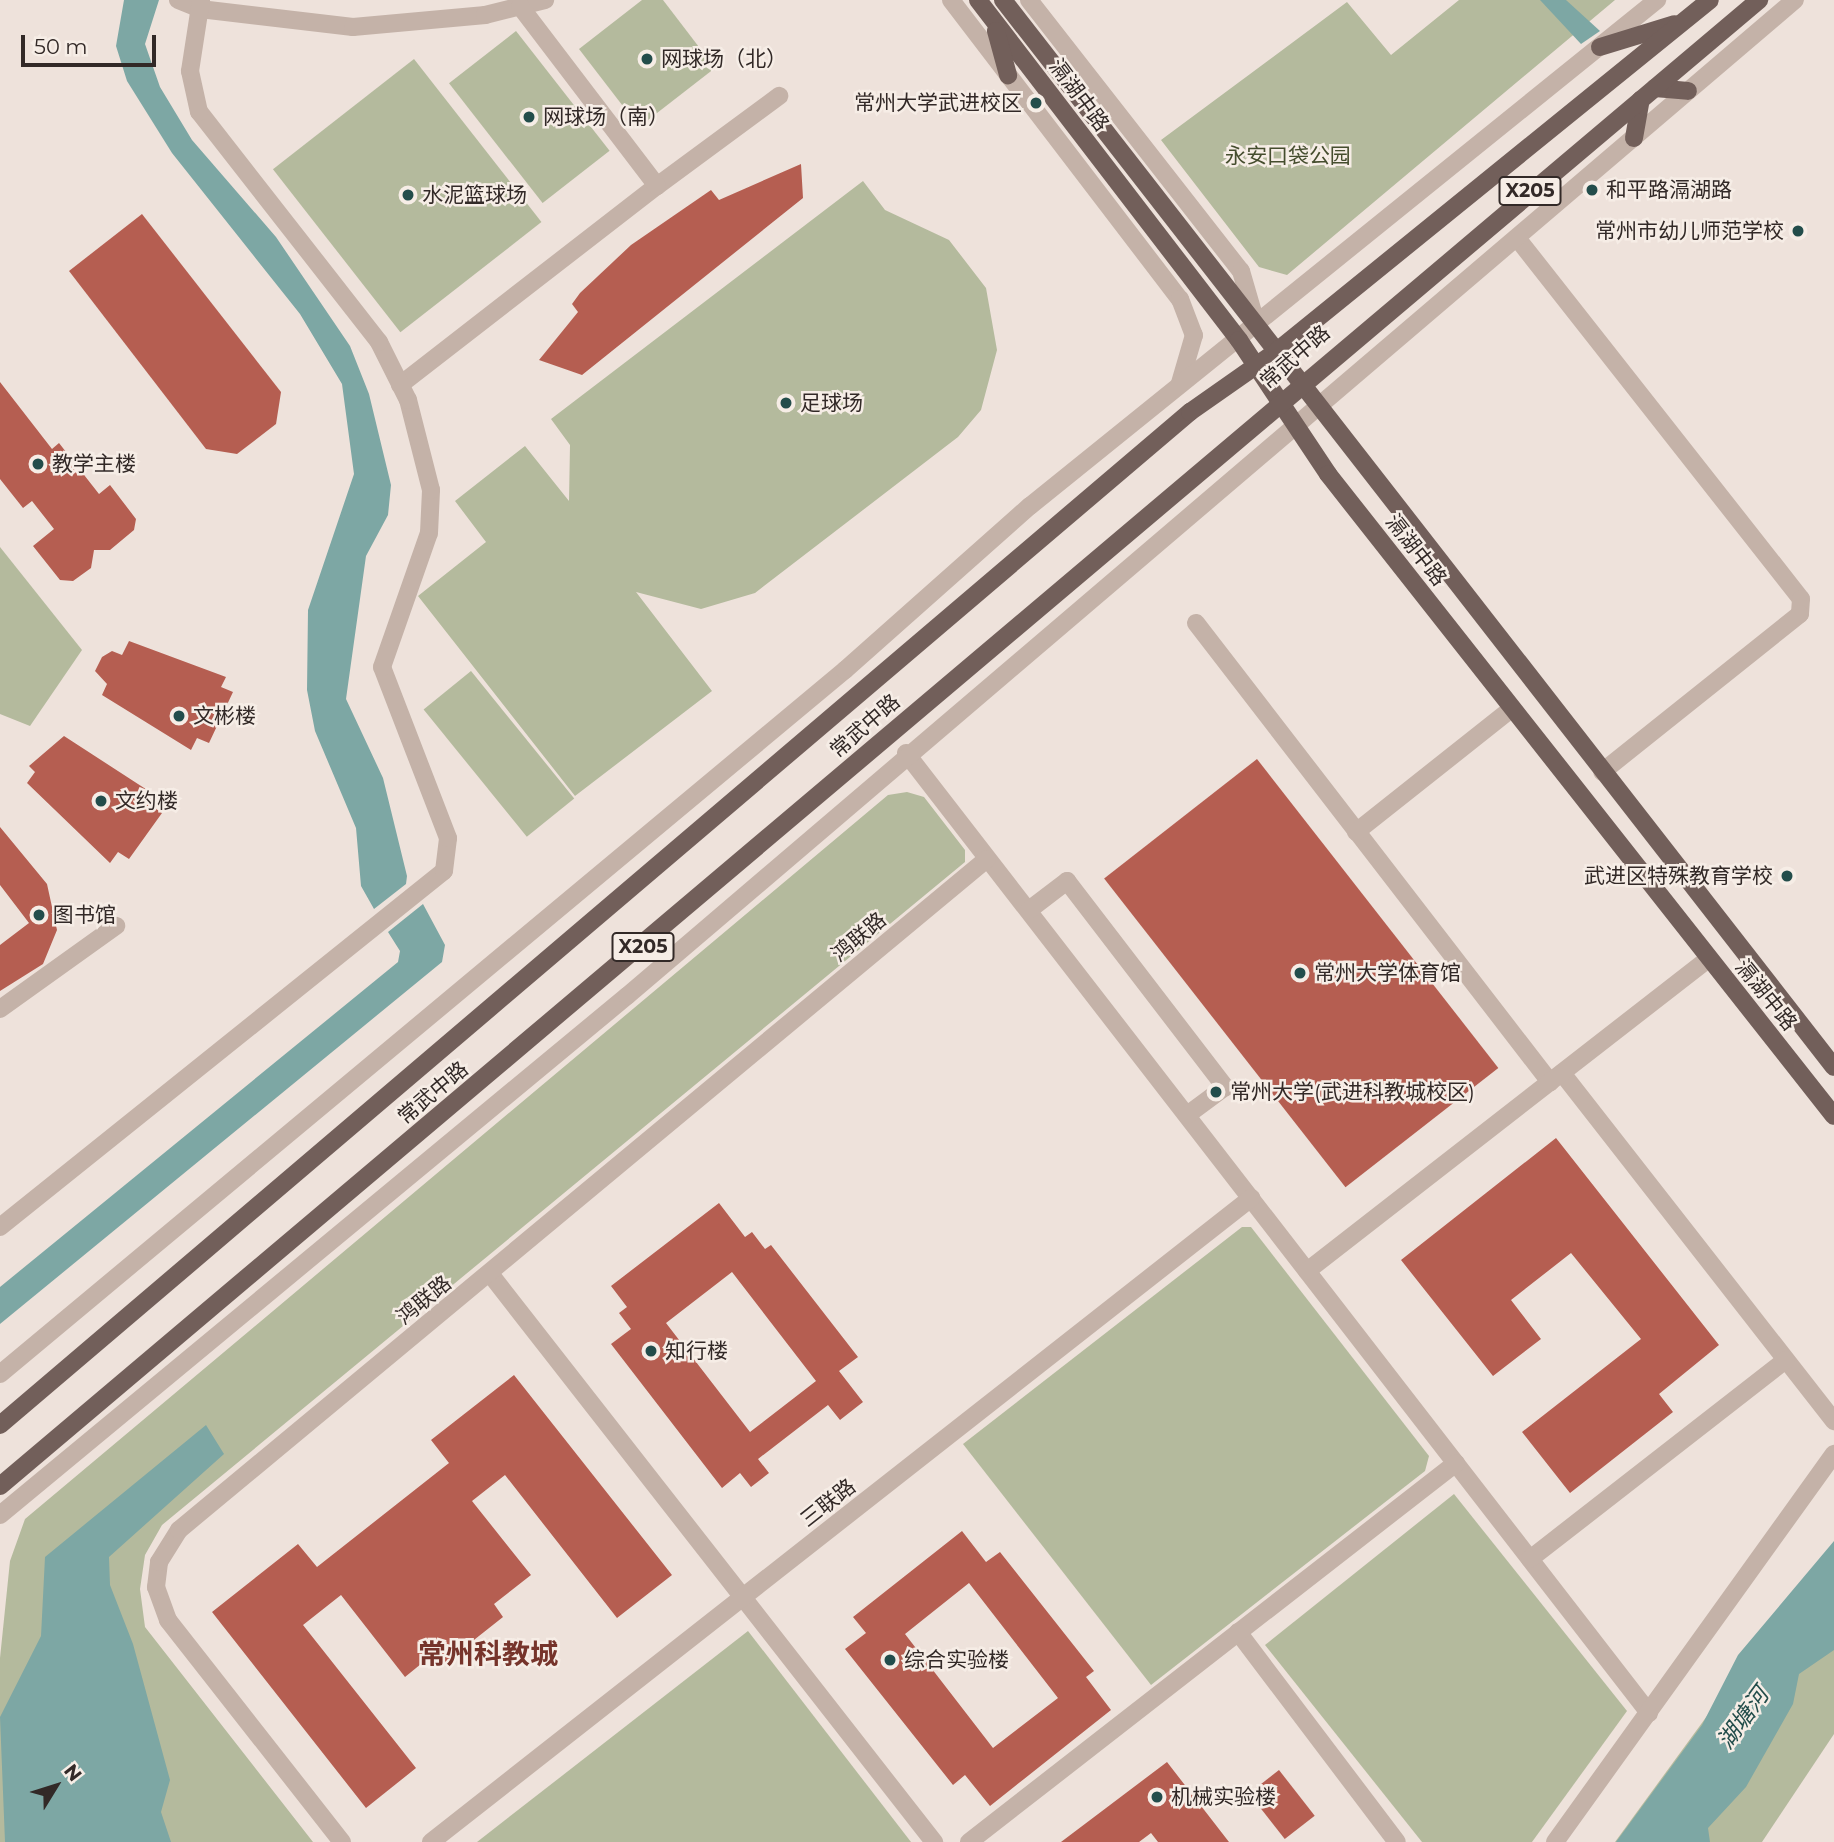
<!DOCTYPE html>
<html>
<head>
<meta charset="utf-8">
<style>
	body { margin:0 }
	#map { position:relative; width:1834px; height:1842px; overflow:hidden; background:#eee2db; font-family:Montserrat,"Noto Sans SC",sans-serif }
	div>[style] { position:absolute }
	.green>* { inset:0; background:#b4ba9d; transform-origin:0 0 }
	.water>* { inset:0; background:#7da7a4 }
	.building>* { inset:0; background:#b55e51; transform-origin:0 0 }
	.minor>* { height:18px; margin:-9px; padding:0 9px; transform-origin:9px; border-radius:9px; background:#c4b2a8 }
	.major>* { height:18px; margin:-9px; padding:0 9px; transform-origin:9px; border-radius:9px; background:#725f5a }
	.dots>* { width:19px; height:19px; translate:-50% -50%; box-sizing:border-box; border:4px solid #f6ede6; border-radius:50% }
	span { translate:-50% -50%; white-space:nowrap; text-align:center; line-height:1.15; -webkit-text-stroke:5px #f6ede6; paint-order:stroke }
	.shield-label span { padding:2px 5px; background:#f6ede6; border:2px solid; border-radius:5px; -webkit-text-stroke-width:0 }
	.shield-label { font-size:19px; color:#322927; font-weight:700 }
	.poi-label { font-size:21px; color:#322927 }
	.left { translate:0 -50%; text-align:left }
	.right { translate:-100% -50%; text-align:right }
	.street-label { font-size:21px; color:#322927 }
	.park-label { font-size:21px; color:#454d2e }
	.water-label { font-size:23px; color:#234d4b; font-style:italic }
	.district-label { font-size:28px; color:#76342b; font-weight:700 }
	.north { position:absolute; left:21px; top:1751px; width:70px; height:70px; -webkit-text-stroke:5px #f6ede6; paint-order:stroke; rotate:52deg; font-size:19px; font-weight:700; line-height:28px; text-align:center; color:#322927 }
	.north::after { content:''; display:block; margin:auto; width:24px; height:32px; background:#322927; clip-path:polygon(50% 0,100% 100%,50% 72%,0 100%) }
	.scale { position:absolute; left:21px; top:35px; width:135px; height:32px; box-sizing:border-box; border:4px solid #322927; border-top:0; padding-left:9px; font-size:21px; line-height:24px; white-space:nowrap; color:#322927; -webkit-text-stroke:5px #f6ede6; paint-order:stroke }
</style>
</head>
<body>
<div id="map">
	<div class="green">
		<i style="clip-path:polygon(642px 0,663px 0,715px 68px,639px 127px,579px 49px)"></i>
		<i style="clip-path:polygon(1459px 0,1615px 0,1287px 275px,1259px 267px,1161px 140px,1347px 2px,1391px 55px)"></i>
		<i style="left:516px;top:31px;width:152px;height:85px;rotate:52deg"></i>
		<i style="left:414px;top:59px;width:207px;height:179px;rotate:52deg"></i>
		<i style="clip-path:polygon(863px 181px,885px 210px,949px 240px,986px 288px,997px 350px,981px 410px,958px 437px,755px 593px,701px 609px,636px 592px,712px 691px,575px 796px,418px 596px,486px 542px,455px 501px,525px 446px,569px 501px,570px 445px,551px 419px)"></i>
		<i style="clip-path:polygon(0 547px,82px 650px,30px 726px,0 714px)"></i>
		<i style="left:471px;top:671px;width:164px;height:61px;rotate:51deg"></i>
		<i style="clip-path:polygon(907px 792px,924px 797px,965px 850px,965px 862px,162px 1525px,145px 1555px,140px 1589px,145px 1627px,313px 1842px,0 1842px,0 1658px,10px 1561px,25px 1519px,888px 795px)"></i>
		<i style="clip-path:polygon(1242px 1227px,1251px 1227px,1429px 1456px,1425px 1471px,1151px 1685px,963px 1444px)"></i>
		<i style="clip-path:polygon(1454px 1494px,1627px 1711px,1532px 1842px,1422px 1842px,1265px 1645px)"></i>
		<i style="clip-path:polygon(1834px 1542px,1834px 1734px,1762px 1842px,1615px 1842px)"></i>
		<i style="clip-path:polygon(748px 1631px,911px 1842px,477px 1842px)"></i>
	</div>
	<div class="water">
		<i style="clip-path:polygon(124px 0,159px 0,145px 44px,160px 87px,192px 140px,276px 237px,350px 346px,369px 394px,391px 485px,388px 515px,366px 556px,346px 699px,383px 778px,407px 876px,406px 884px,374px 909px,361px 886px,356px 828px,315px 731px,307px 690px,308px 610px,354px 474px,342px 384px,300px 314px,172px 153px,127px 81px,116px 46px)"></i>
		<i style="clip-path:polygon(1540px 0,1566px 0,1600px 31px,1581px 44px)"></i>
		<i style="clip-path:polygon(423px 904px,445px 945px,442px 962px,0 1324px,0 1287px,398px 962px,400px 951px,388px 932px)"></i>
		<i style="clip-path:polygon(206px 1425px,224px 1454px,109px 1557px,110px 1585px,133px 1644px,170px 1780px,161px 1812px,171px 1842px,5px 1842px,0 1717px,41px 1636px,45px 1557px)"></i>
		<i style="clip-path:polygon(1834px 1541px,1834px 1650px,1799px 1674px,1793px 1704px,1746px 1787px,1708px 1828px,1710px 1842px,1616px 1842px,1702px 1725px,1738px 1655px)"></i>
	</div>
	<div class="building">
		<i style="clip-path:polygon(801px 164px,803px 198px,582px 375px,539px 360px,578px 312px,572px 304px,580px 293px,631px 245px,711px 190px,719px 200px)"></i>
		<i style="clip-path:polygon(142px 214px,281px 392px,276px 424px,237px 454px,206px 449px,69px 271px)"></i>
		<i style="clip-path:polygon(0 382px,52px 449px,59px 443px,99px 494px,110px 485px,136px 519px,134px 530px,110px 550px,94px 550px,91px 568px,73px 581px,60px 580px,33px 546px,54px 529px,32px 501px,23px 508px,0 479px)"></i>
		<i style="clip-path:polygon(129px 641px,226px 677px,221px 687px,233px 692px,209px 743px,197px 738px,191px 750px,102px 695px,107px 684px,95px 671px,102px 657px,112px 651px,122px 655px)"></i>
		<i style="clip-path:polygon(64px 736px,158px 797px,152px 806px,162px 813px,129px 859px,118px 852px,110px 863px,27px 783px,35px 772px,29px 766px)"></i>
		<i style="left:1257px;top:759px;width:392px;height:194px;rotate:52deg"></i>
		<i style="clip-path:polygon(0 827px,47px 884px,57px 930px,43px 964px,0 991px,0 945px,29px 923px,0 885px)"></i>
		<i style="clip-path:polygon(1556px 1138px,1719px 1345px,1659px 1394px,1673px 1412px,1570px 1493px,1522px 1432px,1641px 1339px,1571px 1253px,1511px 1300px,1541px 1339px,1493px 1376px,1401px 1260px)"></i>
		<i style="clip-path:polygon(evenodd,719px 1203px,745px 1237px,752px 1232px,765px 1249px,771px 1245px,858px 1357px,839px 1371px,863px 1402px,840px 1420px,828px 1405px,758px 1459px,769px 1473px,751px 1487px,740px 1473px,722px 1488px,611px 1344px,631px 1329px,619px 1313px,627px 1307px,611px 1286px,719px 1203px,732px 1272px,816px 1381px,750px 1432px,666px 1323px,732px 1272px)"></i>
		<i style="clip-path:polygon(514px 1375px,672px 1575px,617px 1618px,505px 1475px,472px 1501px,531px 1575px,494px 1604px,503px 1617px,441px 1666px,432px 1655px,405px 1677px,341px 1595px,303px 1625px,416px 1768px,366px 1808px,212px 1612px,298px 1544px,317px 1567px,449px 1463px,431px 1440px)"></i>
		<i style="clip-path:polygon(evenodd,962px 1531px,986px 1562px,1000px 1552px,1094px 1671px,1086px 1677px,1111px 1710px,990px 1806px,965px 1775px,953px 1785px,845px 1649px,866px 1633px,853px 1617px,962px 1531px,969px 1583px,1058px 1698px,993px 1748px,905px 1634px,969px 1583px)"></i>
		<i style="clip-path:polygon(1167px 1762px,1229px 1842px,1158px 1842px,1151px 1833px,1139px 1842px,1061px 1842px)"></i>
		<i style="left:1279px;top:1770px;width:58px;height:38px;rotate:52deg"></i>
	</div>
	<div class="minor">
		<i style="left:178px;top:0;width:24px;rotate:22deg"></i>
		<i style="left:200px;top:9px;width:154px;rotate:6.7deg"></i>
		<i style="left:353px;top:27px;width:133px;rotate:-5.2deg"></i>
		<i style="left:485px;top:15px;width:62px;rotate:-14deg"></i>
		<i style="left:951px;top:0;width:377px;rotate:52.6deg"></i>
		<i style="left:1180px;top:299px;width:39px;rotate:69deg"></i>
		<i style="left:1194px;top:335px;width:50px;rotate:106.3deg"></i>
		<i style="left:1029px;top:0;width:344px;rotate:52deg"></i>
		<i style="left:1241px;top:271px;width:57px;rotate:73.8deg"></i>
		<i style="left:657px;top:186px;width:152px;rotate:-36.4deg"></i>
		<i style="left:1517px;top:238px;width:459px;rotate:51.8deg"></i>
		<i style="left:1801px;top:599px;width:15px;rotate:94deg"></i>
		<i style="left:1800px;top:614px;width:253px;rotate:141.4deg"></i>
		<i style="left:400px;top:385px;width:325px;rotate:-37.8deg"></i>
		<i style="left:657px;top:186px;width:226px;rotate:-127.3deg"></i>
		<i style="left:1196px;top:623px;width:580px;rotate:52.36deg"></i>
		<i style="left:906px;top:753px;width:1214px;rotate:52.26deg"></i>
		<i style="left:1356px;top:832px;width:198px;rotate:-38.4deg"></i>
		<i style="left:1029px;top:910px;width:48px;rotate:-37.3deg"></i>
		<i style="left:1067px;top:881px;width:260px;rotate:52.5deg"></i>
		<i style="left:1225px;top:1087px;width:47px;rotate:143.6deg"></i>
		<i style="left:0;top:1009px;width:143px;rotate:-35.6deg"></i>
		<i style="left:1562px;top:1073px;width:442px;rotate:52deg"></i>
		<i style="left:0;top:1227px;width:569px;rotate:-38.72deg"></i>
		<i style="left:444px;top:871px;width:33px;rotate:-83deg"></i>
		<i style="left:448px;top:838px;width:183px;rotate:-111.1deg"></i>
		<i style="left:382px;top:667px;width:142px;rotate:-70.7deg"></i>
		<i style="left:429px;top:533px;width:43px;rotate:-87.3deg"></i>
		<i style="left:431px;top:490px;width:93px;rotate:-104.3deg"></i>
		<i style="left:408px;top:400px;width:65px;rotate:-116.6deg"></i>
		<i style="left:379px;top:342px;width:292px;rotate:-128deg"></i>
		<i style="left:199px;top:112px;width:42px;rotate:-102.4deg"></i>
		<i style="left:190px;top:71px;width:72px;rotate:-81.2deg"></i>
		<i style="left:1307px;top:1271px;width:508px;rotate:-37.88deg"></i>
		<i style="left:491px;top:1275px;width:720px;rotate:52deg"></i>
		<i style="left:0;top:1374px;width:1100px;rotate:-39.8deg"></i>
		<i style="left:845px;top:670px;width:247px;rotate:-41.6deg"></i>
		<i style="left:1030px;top:506px;width:806px;rotate:-38.9deg"></i>
		<i style="left:0;top:1515px;width:814px;rotate:-39.62deg"></i>
		<i style="left:627px;top:996px;width:1535px;rotate:-40.46deg"></i>
		<i style="left:1530px;top:1559px;width:324px;rotate:-37.9deg"></i>
		<i style="left:1238px;top:1632px;width:263px;rotate:52.9deg"></i>
		<i style="left:342px;top:1842px;width:282px;rotate:-128.1deg"></i>
		<i style="left:168px;top:1620px;width:35px;rotate:-110deg"></i>
		<i style="left:156px;top:1587px;width:25px;rotate:-83deg"></i>
		<i style="left:159px;top:1562px;width:38px;rotate:-58deg"></i>
		<i style="left:179px;top:1530px;width:1050px;rotate:-39.71deg"></i>
		<i style="left:431px;top:1842px;width:1043px;rotate:-38.14deg"></i>
		<i style="left:969px;top:1842px;width:617px;rotate:-37.89deg"></i>
		<i style="left:1555px;top:1842px;width:478px;rotate:-54.3deg"></i>
	</div>
	<div class="major">
		<i style="left:978px;top:0;width:429px;rotate:52.5deg"></i>
		<i style="left:1239px;top:340px;width:161px;rotate:56.4deg"></i>
		<i style="left:1328px;top:474px;width:817px;rotate:51.76deg"></i>
		<i style="left:1003px;top:0;width:1352px;rotate:52.09deg"></i>
		<i style="left:996px;top:31px;width:46px;rotate:74.7deg"></i>
		<i style="left:1600px;top:47px;width:78px;rotate:-17deg"></i>
		<i style="left:1655px;top:88px;width:33px;rotate:5deg"></i>
		<i style="left:1634px;top:138px;width:39px;rotate:-80deg"></i>
		<i style="left:0;top:1425px;width:1563px;rotate:-40.41deg"></i>
		<i style="left:1190px;top:412px;width:106px;rotate:-35deg"></i>
		<i style="left:1277px;top:351px;width:557px;rotate:-39.03deg"></i>
		<i style="left:0;top:1486px;width:2303px;rotate:-40.19deg"></i>
	</div>
	<div class="dots">
		<i style="left:647px;top:59px;background:#234d4b"></i>
		<i style="left:1036px;top:103px;background:#234d4b"></i>
		<i style="left:529px;top:117px;background:#234d4b"></i>
		<i style="left:1592px;top:190px;background:#234d4b"></i>
		<i style="left:408px;top:195px;background:#234d4b"></i>
		<i style="left:1798px;top:231px;background:#234d4b"></i>
		<i style="left:786px;top:403px;background:#234d4b"></i>
		<i style="left:38px;top:464px;background:#234d4b"></i>
		<i style="left:179px;top:716px;background:#234d4b"></i>
		<i style="left:101px;top:801px;background:#234d4b"></i>
		<i style="left:1787px;top:876px;background:#234d4b"></i>
		<i style="left:39px;top:915px;background:#234d4b"></i>
		<i style="left:1300px;top:973px;background:#234d4b"></i>
		<i style="left:1216px;top:1092px;background:#234d4b"></i>
		<i style="left:651px;top:1351px;background:#234d4b"></i>
		<i style="left:890px;top:1660px;background:#234d4b"></i>
		<i style="left:1157px;top:1797px;background:#234d4b"></i>
	</div>
	<div class="shield-label">
		<span style="left:1530px;top:191px">X205</span>
		<span style="left:643px;top:947px">X205</span>
	</div>
	<div class="poi-label">
		<span class="left" style="left:661px;top:59px">网球场（北）</span>
		<span class="right" style="left:1022px;top:103px">常州大学武进校区</span>
		<span class="left" style="left:543px;top:117px">网球场（南）</span>
		<span class="left" style="left:1606px;top:190px">和平路滆湖路</span>
		<span class="left" style="left:422px;top:195px">水泥篮球场</span>
		<span class="right" style="left:1784px;top:231px">常州市幼儿师范学校</span>
		<span class="left" style="left:800px;top:403px">足球场</span>
		<span class="left" style="left:52px;top:464px">教学主楼</span>
		<span class="left" style="left:193px;top:716px">文彬楼</span>
		<span class="left" style="left:115px;top:801px">文约楼</span>
		<span class="right" style="left:1773px;top:876px">武进区特殊教育学校</span>
		<span class="left" style="left:53px;top:915px">图书馆</span>
		<span class="left" style="left:1314px;top:973px">常州大学体育馆</span>
		<span class="left" style="left:1230px;top:1092px">常州大学(武进科教城校区)</span>
		<span class="left" style="left:665px;top:1351px">知行楼</span>
		<span class="left" style="left:904px;top:1660px">综合实验楼</span>
		<span class="left" style="left:1171px;top:1797px">机械实验楼</span>
	</div>
	<div class="street-label">
		<span style="left:1079px;top:95px;rotate:53deg">滆湖中路</span>
		<span style="left:1295px;top:357px;rotate:-41deg">常武中路</span>
		<span style="left:1416px;top:550px;rotate:52deg">滆湖中路</span>
		<span style="left:865px;top:726px;rotate:-41deg">常武中路</span>
		<span style="left:859px;top:937px;rotate:-40deg">鸿联路</span>
		<span style="left:1766px;top:995px;rotate:51deg">滆湖中路</span>
		<span style="left:433px;top:1093px;rotate:-40deg">常武中路</span>
		<span style="left:424px;top:1300px;rotate:-39deg">鸿联路</span>
		<span style="left:828px;top:1503px;rotate:-38deg">三联路</span>
	</div>
	<div class="park-label">
		<span style="left:1288px;top:156px">永安口袋公园</span>
	</div>
	<div class="water-label">
		<span style="left:1743px;top:1718px;rotate:-54deg">湖塘河</span>
	</div>
	<div class="district-label">
		<span style="left:488px;top:1654px">常州科教城</span>
	</div>
	<div class="north">N</div>
	<div class="scale">50 m</div>
</div>
</body>
</html>
